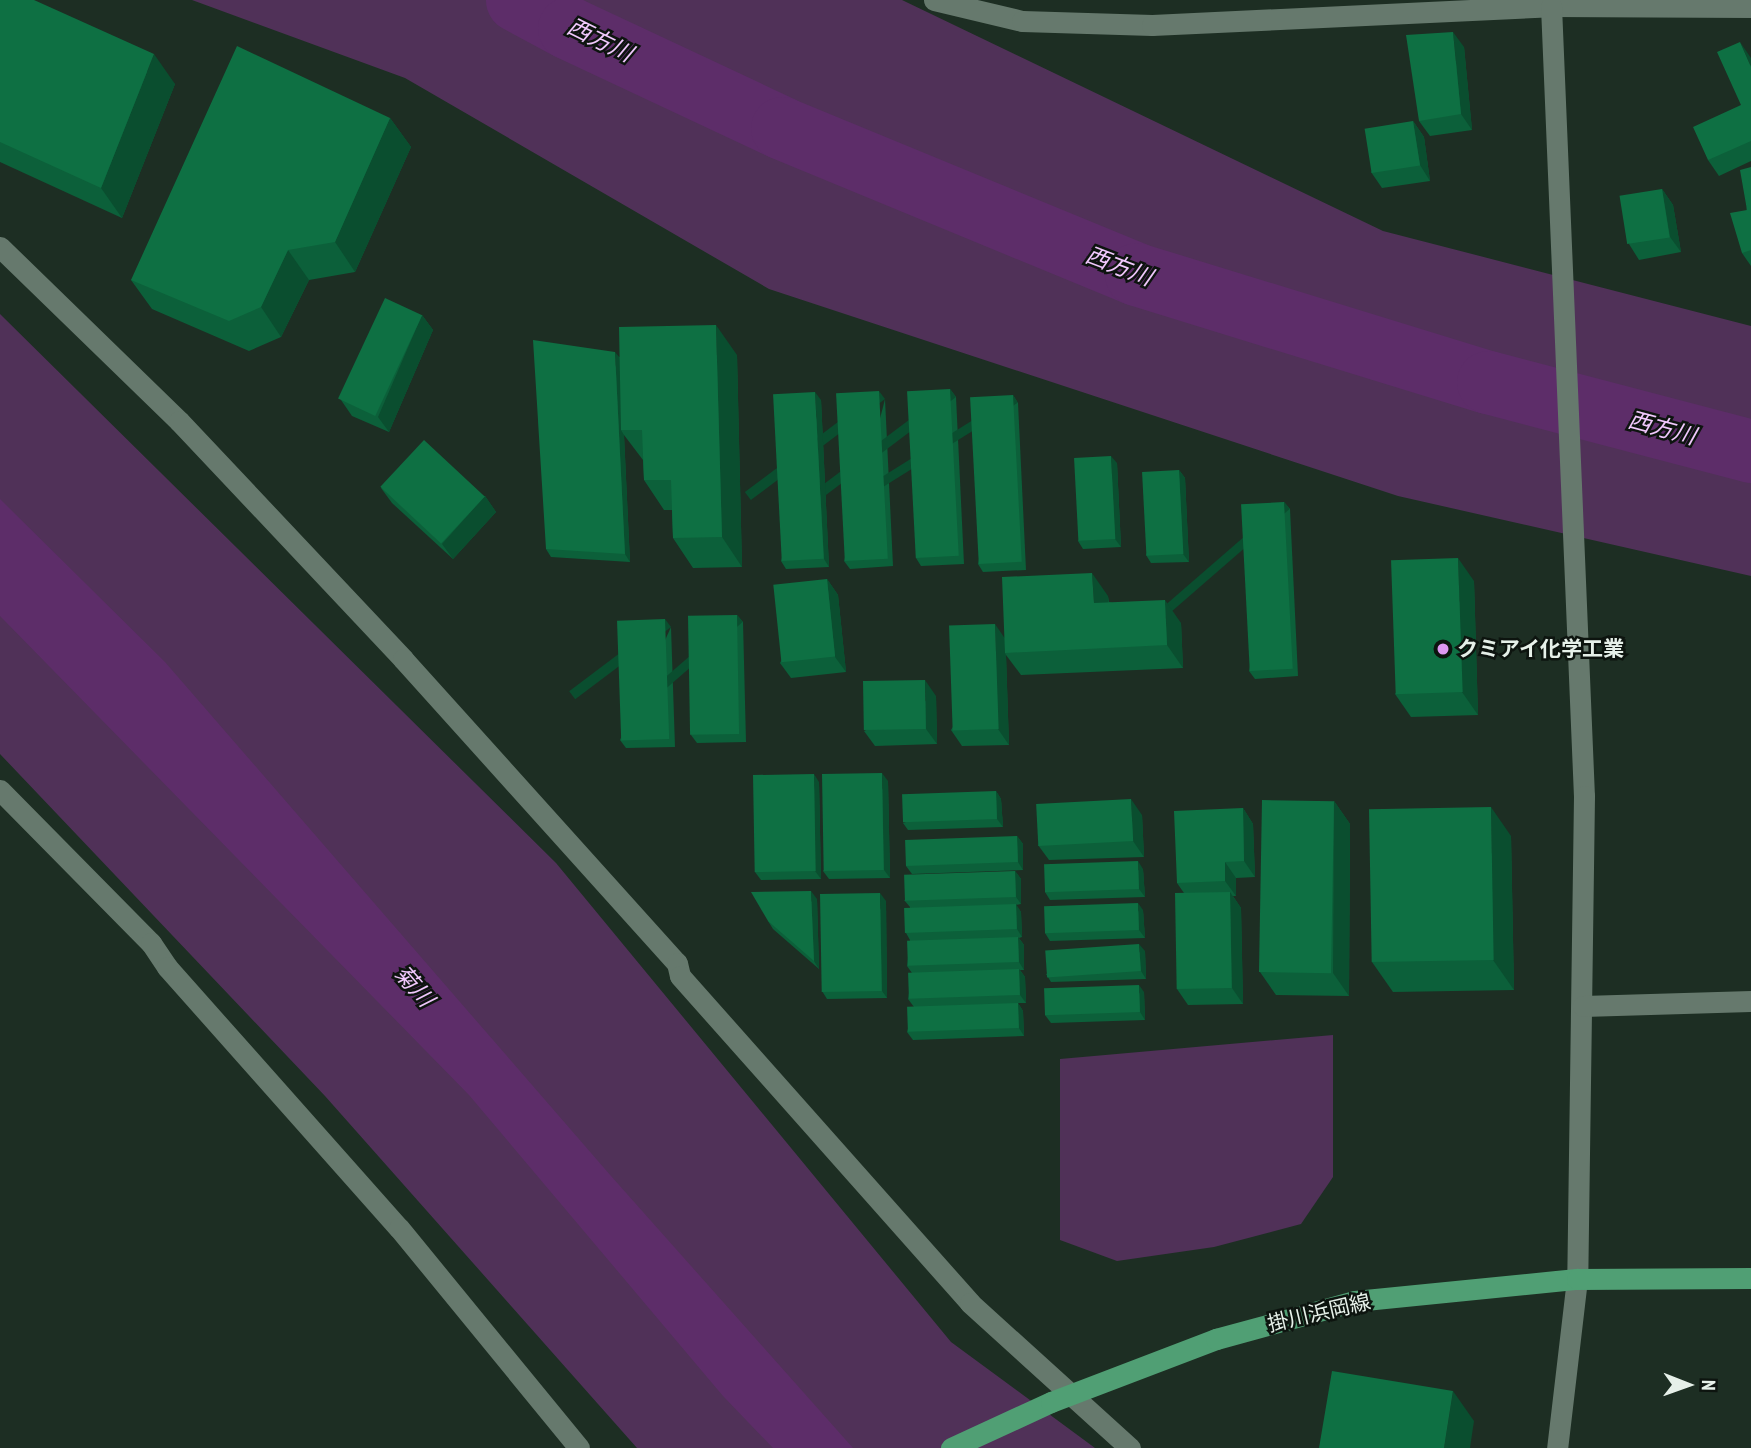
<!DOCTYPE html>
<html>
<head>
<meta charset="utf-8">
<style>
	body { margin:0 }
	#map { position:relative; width:1751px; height:1448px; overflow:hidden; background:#1d2e23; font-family:"PT Sans Narrow","Noto Sans JP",sans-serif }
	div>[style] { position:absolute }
	.green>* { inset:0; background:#503158 }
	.water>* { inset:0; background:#5d2d69 }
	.river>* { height:63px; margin:-31.5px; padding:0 31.5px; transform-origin:31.5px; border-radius:31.5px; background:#5d2d69 }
	.minor>* { height:21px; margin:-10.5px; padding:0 10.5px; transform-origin:10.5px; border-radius:10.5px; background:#66796d }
	.major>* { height:21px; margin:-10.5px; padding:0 10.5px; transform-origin:10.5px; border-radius:10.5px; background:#509f74 }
	.wall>* { inset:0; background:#0c603a }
	.shaded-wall>* { inset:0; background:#0a4e2f; transform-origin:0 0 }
	.building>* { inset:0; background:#0e7043; transform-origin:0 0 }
	.dots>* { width:19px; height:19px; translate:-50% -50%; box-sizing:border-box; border:4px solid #0d140f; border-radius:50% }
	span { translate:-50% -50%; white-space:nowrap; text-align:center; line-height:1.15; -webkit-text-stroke:5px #0d140f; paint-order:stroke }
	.poi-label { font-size:21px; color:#e6f0e9; font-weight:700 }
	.left { translate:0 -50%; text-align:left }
	.street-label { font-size:21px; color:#e6f0e9 }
	.water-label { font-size:23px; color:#f1c8fd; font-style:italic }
	.north { position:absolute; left:1653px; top:1350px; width:70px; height:70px; -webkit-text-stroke:5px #0d140f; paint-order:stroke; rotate:91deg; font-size:19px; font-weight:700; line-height:28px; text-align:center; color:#e6f0e9 }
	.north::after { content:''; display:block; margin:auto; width:24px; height:32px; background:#e6f0e9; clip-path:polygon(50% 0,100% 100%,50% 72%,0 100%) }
</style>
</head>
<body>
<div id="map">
	<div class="green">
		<i style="clip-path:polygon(192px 0,902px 0,1383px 231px,1751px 326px,1751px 576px,1398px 496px,769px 289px,405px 78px)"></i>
		<i style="clip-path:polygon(0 314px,556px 863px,951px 1342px,1095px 1448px,637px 1448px,325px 1096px,0 754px)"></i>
		<i style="clip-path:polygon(1333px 1035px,1333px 1177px,1301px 1224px,1214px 1247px,1117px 1261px,1060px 1240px,1060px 1059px)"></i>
	</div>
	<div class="water">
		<i style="clip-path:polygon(0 499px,165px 662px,611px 1176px,853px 1448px,773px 1448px,723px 1396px,469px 1095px,0 616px)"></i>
	</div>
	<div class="river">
		<i style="left:517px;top:0;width:59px;rotate:28.3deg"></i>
		<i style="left:569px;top:28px;width:235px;rotate:25.1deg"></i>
		<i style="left:782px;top:128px;width:383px;rotate:22.4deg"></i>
		<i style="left:1136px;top:274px;width:368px;rotate:17.1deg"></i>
		<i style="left:1488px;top:382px;width:272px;rotate:14.7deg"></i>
	</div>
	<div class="minor">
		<i style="left:934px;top:0;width:90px;rotate:13.4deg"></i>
		<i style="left:1022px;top:21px;width:130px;rotate:1.8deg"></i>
		<i style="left:1152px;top:25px;width:399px;rotate:-2.7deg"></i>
		<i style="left:1551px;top:6px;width:200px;rotate:0.3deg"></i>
		<i style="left:1551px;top:6px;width:791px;rotate:87.61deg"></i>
		<i style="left:1584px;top:796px;width:483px;rotate:90.8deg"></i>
		<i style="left:1577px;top:1279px;width:170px;rotate:96.7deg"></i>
		<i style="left:0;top:247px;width:250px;rotate:44.2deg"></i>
		<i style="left:179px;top:421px;width:327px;rotate:46.7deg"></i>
		<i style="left:403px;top:659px;width:409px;rotate:48deg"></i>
		<i style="left:677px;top:963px;width:13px;rotate:77deg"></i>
		<i style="left:680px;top:976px;width:437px;rotate:48.4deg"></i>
		<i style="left:970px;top:1303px;width:216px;rotate:42.2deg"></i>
		<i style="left:0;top:790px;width:215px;rotate:45.4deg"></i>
		<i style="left:151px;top:943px;width:29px;rotate:56deg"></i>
		<i style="left:167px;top:967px;width:349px;rotate:48.4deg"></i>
		<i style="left:399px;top:1228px;width:284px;rotate:50.7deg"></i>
		<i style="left:1583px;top:1006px;width:168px;rotate:-1.7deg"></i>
	</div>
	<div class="major">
		<i style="left:951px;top:1448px;width:110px;rotate:-24.7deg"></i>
		<i style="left:1051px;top:1402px;width:177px;rotate:-20.9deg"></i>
		<i style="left:1216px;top:1339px;width:144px;rotate:-15.3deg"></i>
		<i style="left:1355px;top:1301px;width:223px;rotate:-5.7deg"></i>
		<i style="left:1577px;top:1279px;width:174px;rotate:-0.3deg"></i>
	</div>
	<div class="wall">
		<i style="clip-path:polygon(0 0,175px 84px,122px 218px,0 162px)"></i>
		<i style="clip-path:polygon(1464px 47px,1472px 130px,1430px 136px,1419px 121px)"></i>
		<i style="clip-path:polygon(1751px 58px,1751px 161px,1719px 176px,1708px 160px,1741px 105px)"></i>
		<i style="clip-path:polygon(390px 118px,411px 147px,355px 272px,309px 280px,281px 337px,249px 351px,152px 309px,131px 280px)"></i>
		<i style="clip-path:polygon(1413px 121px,1424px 137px,1430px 181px,1382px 188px,1371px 172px)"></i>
		<i style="clip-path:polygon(1751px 167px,1751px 266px,1742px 253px)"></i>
		<i style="clip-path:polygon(1662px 189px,1673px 205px,1681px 252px,1639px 260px,1629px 244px)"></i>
		<i style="clip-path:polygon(422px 315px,433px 330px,389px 432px,352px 416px,341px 400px)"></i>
		<i style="clip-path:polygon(737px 355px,742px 567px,693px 568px,673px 538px,672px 510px,664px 510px,644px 480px,643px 460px,624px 435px,630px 562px,551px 557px,546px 549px,619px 357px)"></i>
		<i style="clip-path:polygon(950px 389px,956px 397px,964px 564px,921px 566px,916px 558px)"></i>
		<i style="clip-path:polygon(1013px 395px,1018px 403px,1026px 570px,983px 572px,978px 564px)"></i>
		<i style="clip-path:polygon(885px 399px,893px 566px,850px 569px,844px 561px)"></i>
		<i style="clip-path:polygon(821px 400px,829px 567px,786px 569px,781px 561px)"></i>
		<i style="clip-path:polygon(1117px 463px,1121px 547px,1083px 549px,1078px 541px)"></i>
		<i style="clip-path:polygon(1179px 470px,1185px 478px,1189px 562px,1151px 563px,1146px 555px)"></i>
		<i style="clip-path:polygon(381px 488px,485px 496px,496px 512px,453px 559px,392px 503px)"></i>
		<i style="clip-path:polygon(1284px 502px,1290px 509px,1298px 676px,1255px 679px,1249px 671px)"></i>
		<i style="clip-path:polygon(827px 579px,838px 595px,846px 672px,791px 678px,780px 663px)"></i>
		<i style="clip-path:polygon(1474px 581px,1478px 715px,1411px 717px,1395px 694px)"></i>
		<i style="clip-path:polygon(1108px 596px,1109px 602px,1181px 623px,1183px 668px,1021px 675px,1006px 655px,1009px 745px,962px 746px,951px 730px,1004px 638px)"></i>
		<i style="clip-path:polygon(737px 615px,743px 622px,746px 742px,697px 743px,691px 735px)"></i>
		<i style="clip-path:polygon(671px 627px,675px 747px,626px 748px,620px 740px)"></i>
		<i style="clip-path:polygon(936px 696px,937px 744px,875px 746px,864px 731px)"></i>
		<i style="clip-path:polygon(888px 781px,890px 878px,829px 879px,823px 871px)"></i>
		<i style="clip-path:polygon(819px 782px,821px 879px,761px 880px,755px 872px)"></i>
		<i style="clip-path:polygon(996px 791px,1001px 799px,1003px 827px,908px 830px,903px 823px)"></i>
		<i style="clip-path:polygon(1334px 801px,1350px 824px,1349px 996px,1276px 995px,1260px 972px)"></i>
		<i style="clip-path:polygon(1243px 808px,1253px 824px,1255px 877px,1236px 878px,1236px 896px,1233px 896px,1241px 908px,1243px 1004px,1188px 1005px,1177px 989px,1184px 893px,1177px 883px)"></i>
		<i style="clip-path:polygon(1142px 815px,1144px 857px,1049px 860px,1038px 845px)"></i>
		<i style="clip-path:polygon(1017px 836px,1023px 844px,1023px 870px,912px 874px,906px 866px)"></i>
		<i style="clip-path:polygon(1511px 836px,1514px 990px,1393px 992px,1372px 962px)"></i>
		<i style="clip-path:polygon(1143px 869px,1145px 897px,1050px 900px,1045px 892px)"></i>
		<i style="clip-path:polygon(1015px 871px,1021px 879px,1021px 904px,1016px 905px,1021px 912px,1022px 937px,1019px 938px,1024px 945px,1024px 970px,1020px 970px,1025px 977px,1026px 1003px,1018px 1003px,1023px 1011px,1024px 1036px,913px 1040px,907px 1032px,914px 1007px,908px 999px,912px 973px,907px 966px,910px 940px,906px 933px,910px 907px,904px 900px)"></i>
		<i style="clip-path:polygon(817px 899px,819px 969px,773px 929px,768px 921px)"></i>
		<i style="clip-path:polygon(886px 901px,887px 998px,827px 999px,822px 991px)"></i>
		<i style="clip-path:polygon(1143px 910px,1145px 938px,1050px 941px,1045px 933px)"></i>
		<i style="clip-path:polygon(1145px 951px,1146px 979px,1051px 982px,1046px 974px)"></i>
		<i style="clip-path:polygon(1144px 992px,1145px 1020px,1051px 1023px,1045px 1015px)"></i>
	</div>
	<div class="shaded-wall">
		<i style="clip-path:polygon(1453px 32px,1464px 47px,1472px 130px,1461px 114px)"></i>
		<i style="clip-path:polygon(1740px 42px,1751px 58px,1751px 67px)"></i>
		<i style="clip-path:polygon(154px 54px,175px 84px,122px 218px,101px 188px)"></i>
		<i style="clip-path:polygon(390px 118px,411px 147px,355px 272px,335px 242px)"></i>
		<i style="clip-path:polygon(1413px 121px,1424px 137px,1430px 181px,1420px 165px)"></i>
		<i style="clip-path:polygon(1662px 189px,1673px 205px,1681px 252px,1670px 237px)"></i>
		<i style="clip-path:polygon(288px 250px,309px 280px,281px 337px,261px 307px)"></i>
		<i style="clip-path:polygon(422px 315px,433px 330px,389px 432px,378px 417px)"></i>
		<i style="clip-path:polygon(716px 325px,737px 355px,742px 567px,722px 537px)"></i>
		<i style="clip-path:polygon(615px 352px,621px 359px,621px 430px,624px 435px,630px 562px,625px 554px)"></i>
		<i style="left:950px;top:389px;width:10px;height:167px;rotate:53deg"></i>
		<i style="left:879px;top:391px;width:10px;height:168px;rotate:53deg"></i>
		<i style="clip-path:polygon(815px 392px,821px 400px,829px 567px,824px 559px)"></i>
		<i style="left:1013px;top:395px;width:9px;height:167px;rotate:58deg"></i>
		<i style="clip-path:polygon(1111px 456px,1117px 463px,1121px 547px,1115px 539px)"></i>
		<i style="clip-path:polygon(1179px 470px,1185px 478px,1189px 562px,1183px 554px)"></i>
		<i style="clip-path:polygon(485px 496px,496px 512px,453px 559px,442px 544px)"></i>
		<i style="left:1284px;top:502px;width:9px;height:167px;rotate:49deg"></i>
		<i style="clip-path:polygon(1458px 558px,1474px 581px,1478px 715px,1462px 692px)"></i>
		<i style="clip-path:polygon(1092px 573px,1108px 596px,1110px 626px,1094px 603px)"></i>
		<i style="clip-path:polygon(827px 579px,838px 595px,846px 672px,835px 657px)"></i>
		<i style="clip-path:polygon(1165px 600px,1181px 623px,1183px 668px,1167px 645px)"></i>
		<i style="left:737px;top:615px;width:9px;height:119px;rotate:49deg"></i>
		<i style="left:665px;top:619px;width:10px;height:120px;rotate:53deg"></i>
		<i style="clip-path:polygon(995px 624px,1006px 640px,1005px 653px,1006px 655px,1009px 745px,998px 729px)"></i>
		<i style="clip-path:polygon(925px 680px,936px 696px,937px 744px,926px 729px)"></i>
		<i style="clip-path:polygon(882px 773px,888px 781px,890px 878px,884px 870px)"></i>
		<i style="clip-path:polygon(814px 774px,819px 782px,821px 879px,815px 871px)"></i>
		<i style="clip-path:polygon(996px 791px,1001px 799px,1003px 827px,997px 819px)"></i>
		<i style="clip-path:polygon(1131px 799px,1142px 815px,1144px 857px,1133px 841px)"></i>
		<i style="clip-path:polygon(1334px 801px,1350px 824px,1349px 996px,1333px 973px)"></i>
		<i style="clip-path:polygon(1491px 807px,1511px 836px,1514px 990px,1493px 960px)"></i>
		<i style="clip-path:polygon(1243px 808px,1253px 824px,1255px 877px,1244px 861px)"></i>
		<i style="clip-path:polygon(1017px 836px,1023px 844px,1023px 870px,1018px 862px)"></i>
		<i style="clip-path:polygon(1138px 861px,1143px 869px,1145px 897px,1139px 889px)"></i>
		<i style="clip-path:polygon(1225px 862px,1236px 878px,1236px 896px,1225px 881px)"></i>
		<i style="clip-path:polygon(1015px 871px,1021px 879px,1021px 904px,1016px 897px)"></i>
		<i style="clip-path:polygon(811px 891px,817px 899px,819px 969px,814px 961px)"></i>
		<i style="clip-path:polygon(1230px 892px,1241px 908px,1243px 1004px,1232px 988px)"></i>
		<i style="clip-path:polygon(880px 893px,886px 901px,887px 998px,882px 991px)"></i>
		<i style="clip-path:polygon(1138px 903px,1143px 910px,1145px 938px,1139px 930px)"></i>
		<i style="clip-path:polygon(1016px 904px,1021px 912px,1022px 937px,1017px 929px)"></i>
		<i style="clip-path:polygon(1018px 937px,1024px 945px,1024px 970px,1019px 962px)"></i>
		<i style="clip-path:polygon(1139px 944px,1145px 951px,1146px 979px,1141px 971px)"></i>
		<i style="clip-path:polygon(1019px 969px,1025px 977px,1026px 1003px,1020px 995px)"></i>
		<i style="clip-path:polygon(1139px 985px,1144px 992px,1145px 1020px,1140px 1012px)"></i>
		<i style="clip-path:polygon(1018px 1003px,1023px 1011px,1024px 1036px,1019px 1028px)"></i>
		<i style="clip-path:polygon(1453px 1391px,1474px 1421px,1470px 1448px,1444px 1448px)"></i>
	</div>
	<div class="building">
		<i style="clip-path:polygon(0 0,34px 0,154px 54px,101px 188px,0 142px)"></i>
		<i style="clip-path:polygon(1453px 32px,1461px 114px,1419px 121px,1406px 35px)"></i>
		<i style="clip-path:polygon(1740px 42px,1751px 67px,1751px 141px,1708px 160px,1693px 127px,1741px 105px,1717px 52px)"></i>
		<i style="clip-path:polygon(237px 46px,390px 118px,335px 242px,288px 250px,261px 307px,229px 321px,131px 280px)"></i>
		<i style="left:1413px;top:121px;width:45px;height:49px;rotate:81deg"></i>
		<i style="clip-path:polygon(1751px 167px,1751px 250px,1742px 253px,1730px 213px,1747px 210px,1740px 170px)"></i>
		<i style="left:1662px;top:189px;width:49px;height:43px;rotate:81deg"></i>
		<i style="left:385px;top:298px;width:41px;height:111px;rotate:25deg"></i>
		<i style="clip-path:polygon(716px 325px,722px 537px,673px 538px,671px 480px,644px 480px,642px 430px,621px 430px,619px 327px)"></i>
		<i style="clip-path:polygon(533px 340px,615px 352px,625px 554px,546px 549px)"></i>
		<i style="left:950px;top:389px;width:167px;height:43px;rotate:87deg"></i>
		<i style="left:879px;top:391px;width:168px;height:43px;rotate:87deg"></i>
		<i style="left:815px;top:392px;width:167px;height:42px;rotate:87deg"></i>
		<i style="left:1013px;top:395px;width:167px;height:43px;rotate:87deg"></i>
		<i style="left:424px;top:440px;width:83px;height:64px;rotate:43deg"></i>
		<i style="left:1111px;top:456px;width:83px;height:37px;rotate:87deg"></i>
		<i style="left:1179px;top:470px;width:84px;height:37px;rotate:87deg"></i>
		<i style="left:1284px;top:502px;width:167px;height:43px;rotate:87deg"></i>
		<i style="left:1458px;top:558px;width:134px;height:67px;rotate:88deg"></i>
		<i style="clip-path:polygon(1092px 573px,1094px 603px,1165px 600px,1167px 645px,1005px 653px,1002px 577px)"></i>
		<i style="left:827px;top:579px;width:78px;height:54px;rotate:84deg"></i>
		<i style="left:737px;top:615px;width:119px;height:49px;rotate:89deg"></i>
		<i style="left:665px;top:619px;width:120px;height:48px;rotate:88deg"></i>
		<i style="left:995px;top:624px;width:105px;height:46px;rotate:88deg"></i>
		<i style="left:925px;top:680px;width:49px;height:62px;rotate:89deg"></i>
		<i style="left:882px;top:773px;width:97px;height:60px;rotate:89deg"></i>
		<i style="left:814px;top:774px;width:97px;height:61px;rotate:89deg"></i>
		<i style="left:996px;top:791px;width:28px;height:94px;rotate:88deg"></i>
		<i style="left:1131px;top:799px;width:42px;height:95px;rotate:87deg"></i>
		<i style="left:1262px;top:800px;width:72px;height:172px;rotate:1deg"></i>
		<i style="left:1491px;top:807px;width:153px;height:122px;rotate:89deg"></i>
		<i style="clip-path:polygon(1243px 808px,1244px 861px,1225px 862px,1225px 881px,1177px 883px,1174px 811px)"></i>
		<i style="left:1017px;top:836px;width:26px;height:112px;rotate:88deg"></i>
		<i style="left:1138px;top:861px;width:28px;height:94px;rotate:88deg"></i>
		<i style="left:1015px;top:871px;width:26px;height:111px;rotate:88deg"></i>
		<i style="clip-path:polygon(811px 891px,814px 961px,768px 921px,751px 892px)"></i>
		<i style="left:1230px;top:892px;width:96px;height:55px;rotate:89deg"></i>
		<i style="left:880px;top:893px;width:98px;height:60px;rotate:89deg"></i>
		<i style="left:1138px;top:903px;width:27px;height:94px;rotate:88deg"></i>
		<i style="left:1016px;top:904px;width:25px;height:112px;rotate:88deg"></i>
		<i style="left:1018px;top:937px;width:25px;height:111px;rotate:88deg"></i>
		<i style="left:1139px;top:944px;width:27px;height:94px;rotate:86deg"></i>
		<i style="left:1019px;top:969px;width:26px;height:111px;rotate:88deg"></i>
		<i style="left:1139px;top:985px;width:27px;height:95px;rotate:88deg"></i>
		<i style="left:1018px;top:1003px;width:25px;height:111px;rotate:88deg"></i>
		<i style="clip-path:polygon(1332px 1371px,1453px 1391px,1444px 1448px,1319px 1448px)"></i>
	</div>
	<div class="dots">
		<i style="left:1443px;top:649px;background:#de98f2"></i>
	</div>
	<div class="poi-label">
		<span class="left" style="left:1457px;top:649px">クミアイ化学工業</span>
	</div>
	<div class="street-label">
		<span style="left:1319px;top:1313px;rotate:-13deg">掛川浜岡線</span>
	</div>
	<div class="water-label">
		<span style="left:600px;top:40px;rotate:26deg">西方川</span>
		<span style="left:1119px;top:266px;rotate:21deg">西方川</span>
		<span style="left:1662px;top:428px;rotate:15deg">西方川</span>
		<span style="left:414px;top:986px;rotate:49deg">菊川</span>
	</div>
	<div class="north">N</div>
</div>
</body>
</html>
